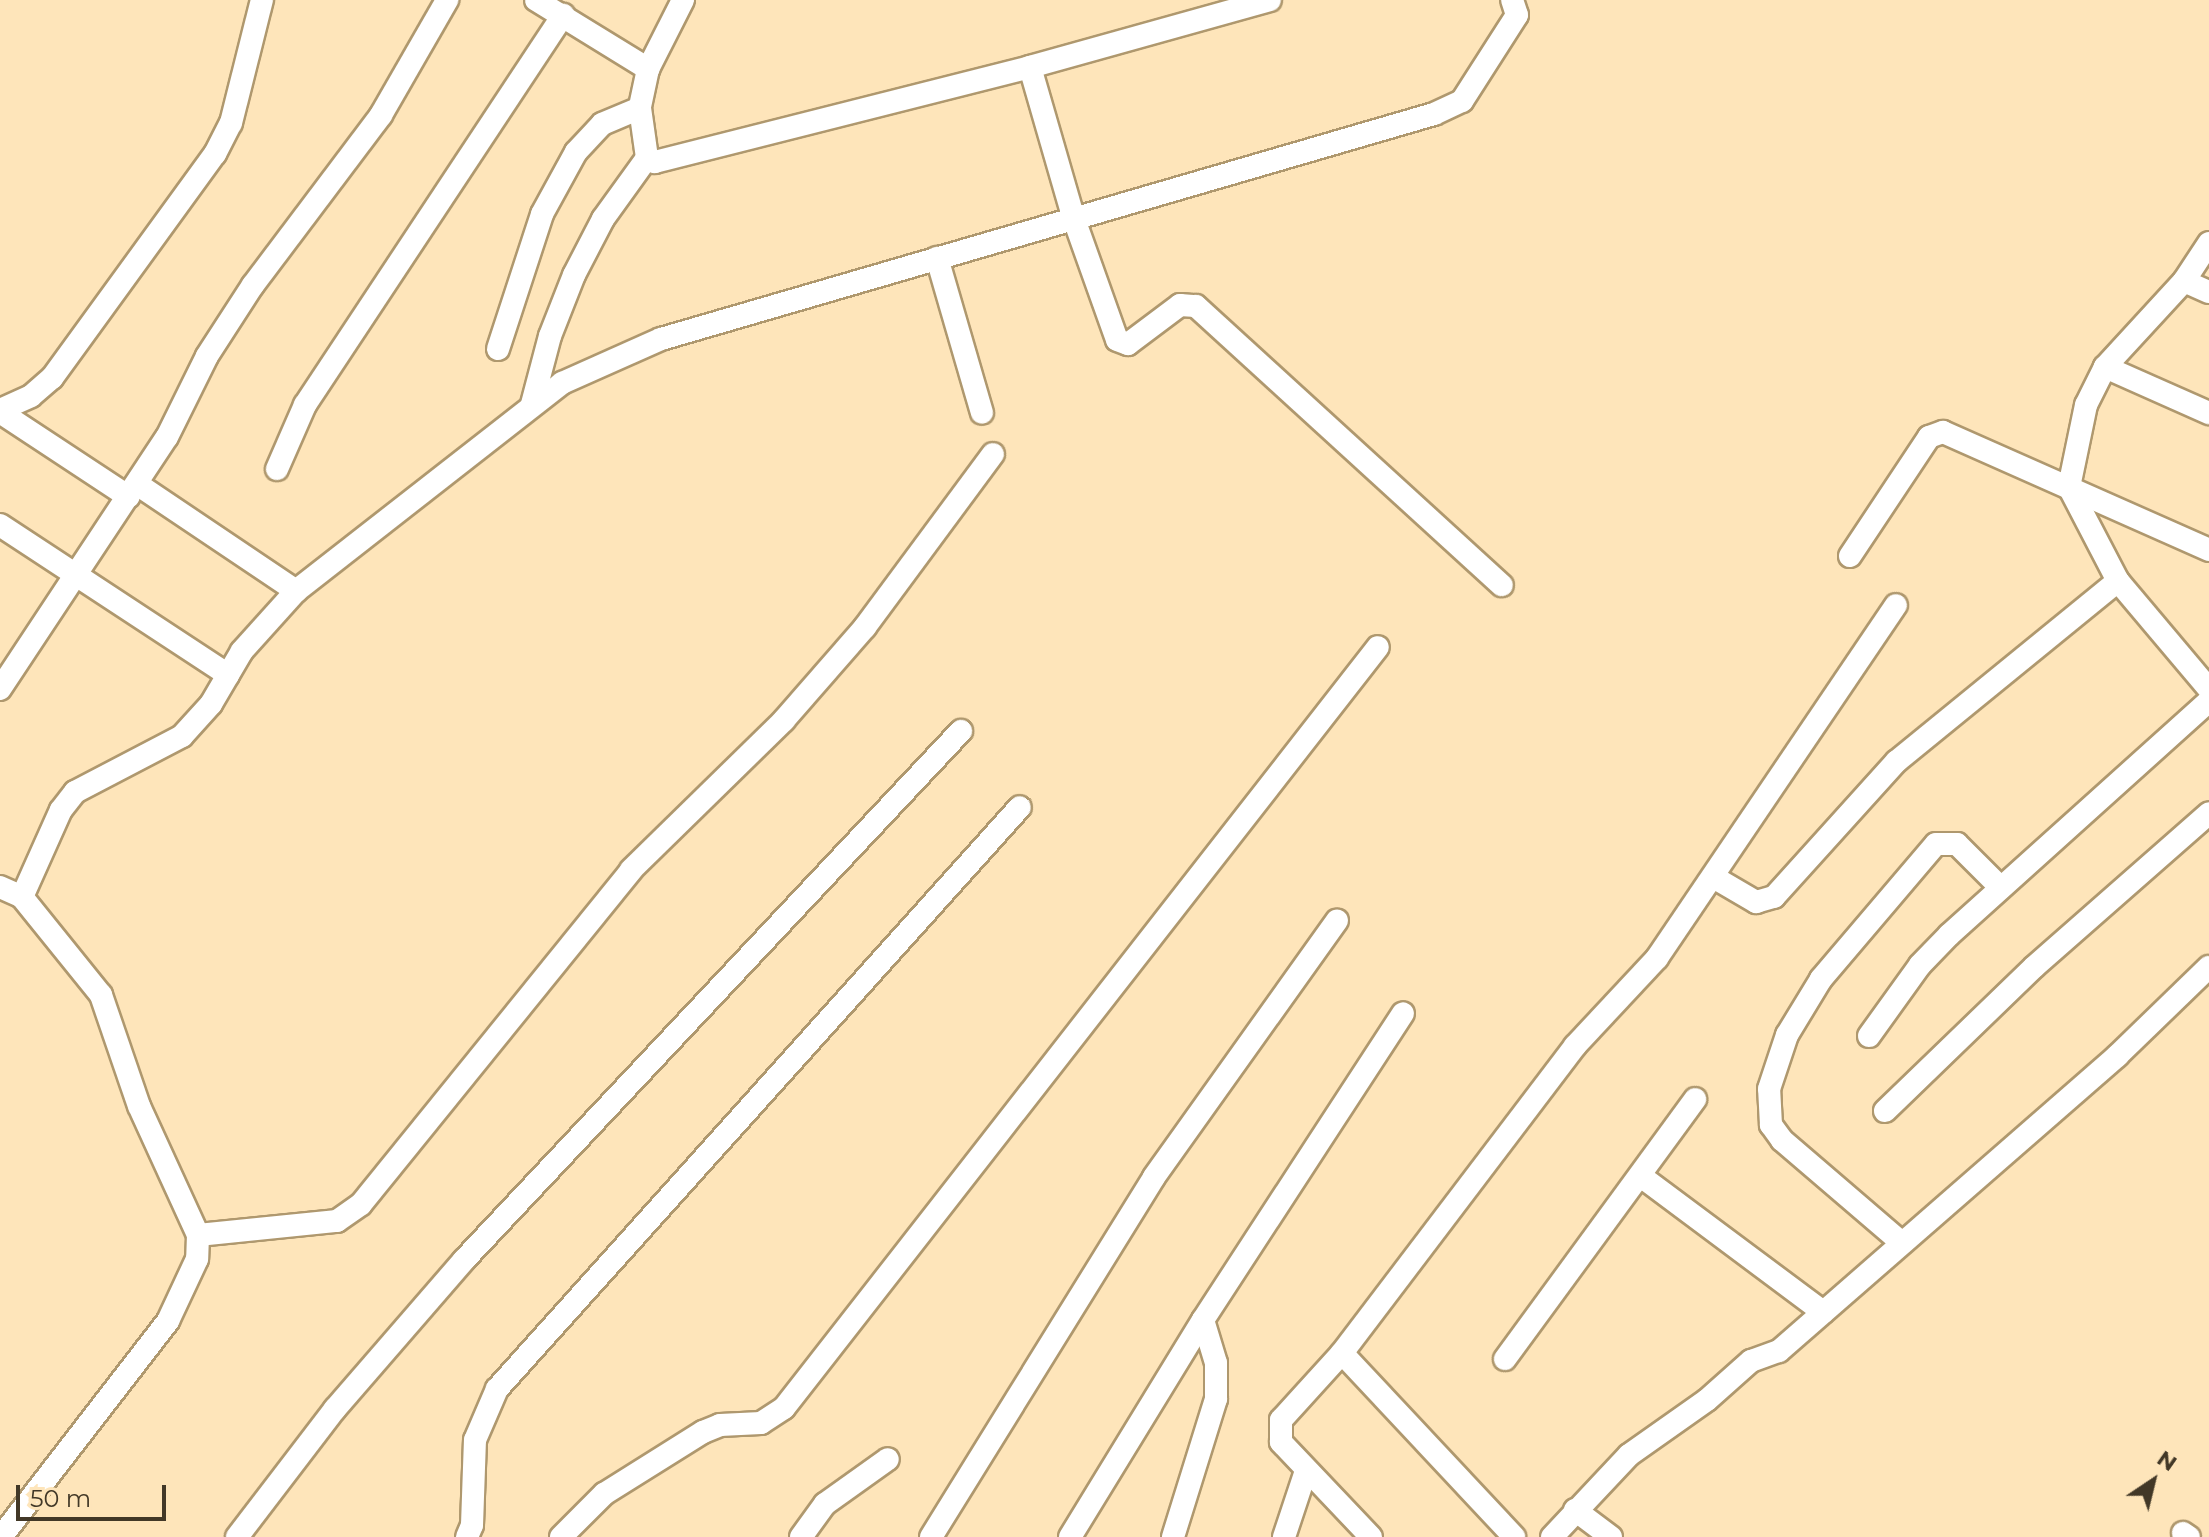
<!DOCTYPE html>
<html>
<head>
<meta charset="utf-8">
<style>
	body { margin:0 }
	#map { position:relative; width:2209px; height:1537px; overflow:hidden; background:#fee5ba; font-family:Montserrat,sans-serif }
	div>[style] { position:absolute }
	.roads { filter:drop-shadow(2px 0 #af986e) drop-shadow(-2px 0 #af986e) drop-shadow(0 2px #af986e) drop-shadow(0 -2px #af986e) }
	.minor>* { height:22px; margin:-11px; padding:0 11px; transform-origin:11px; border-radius:11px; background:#fff }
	span { translate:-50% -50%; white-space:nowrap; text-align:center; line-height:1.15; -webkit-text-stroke:6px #fee5ba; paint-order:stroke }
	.north { position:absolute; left:2113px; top:1441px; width:80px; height:80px; -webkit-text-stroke:6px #fee5ba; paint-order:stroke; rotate:35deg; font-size:22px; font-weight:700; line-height:32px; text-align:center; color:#423827 }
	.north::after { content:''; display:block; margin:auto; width:28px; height:36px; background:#423827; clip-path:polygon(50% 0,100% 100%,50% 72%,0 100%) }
	.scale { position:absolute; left:16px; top:1485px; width:150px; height:36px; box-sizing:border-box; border:4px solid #423827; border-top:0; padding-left:10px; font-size:24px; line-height:28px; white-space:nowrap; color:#423827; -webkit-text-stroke:6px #fee5ba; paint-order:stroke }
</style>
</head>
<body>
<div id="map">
	<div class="roads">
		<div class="minor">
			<i style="left:536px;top:0;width:132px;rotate:31.6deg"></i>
			<i style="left:683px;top:0;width:77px;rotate:116.9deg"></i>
			<i style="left:648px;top:69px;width:40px;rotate:102deg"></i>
			<i style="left:640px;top:108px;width:50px;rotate:82deg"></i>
			<i style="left:647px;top:158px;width:9px;rotate:27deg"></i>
			<i style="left:655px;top:162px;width:387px;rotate:-14.2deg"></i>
			<i style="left:1030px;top:67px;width:249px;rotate:-15.6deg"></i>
			<i style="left:1030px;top:67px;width:158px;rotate:73.9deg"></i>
			<i style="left:1074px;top:219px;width:128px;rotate:70.4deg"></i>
			<i style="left:1117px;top:340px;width:12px;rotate:20deg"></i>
			<i style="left:1128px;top:344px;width:65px;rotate:-36.9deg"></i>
			<i style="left:1180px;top:305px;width:16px;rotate:4deg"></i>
			<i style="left:1196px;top:306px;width:414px;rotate:42.4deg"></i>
			<i style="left:2209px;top:243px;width:45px;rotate:123.3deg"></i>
			<i style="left:2184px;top:281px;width:117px;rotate:132.6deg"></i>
			<i style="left:2105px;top:367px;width:42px;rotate:116.6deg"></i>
			<i style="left:2086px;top:405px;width:84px;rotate:101.7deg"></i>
			<i style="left:2069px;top:487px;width:106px;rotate:62.5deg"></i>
			<i style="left:2118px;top:581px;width:141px;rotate:49.9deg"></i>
			<i style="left:937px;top:258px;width:161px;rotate:73.8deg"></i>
			<i style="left:2184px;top:281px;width:27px;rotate:24deg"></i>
			<i style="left:498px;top:349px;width:142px;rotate:-71.9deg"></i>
			<i style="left:542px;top:214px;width:71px;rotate:-61.3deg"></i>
			<i style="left:576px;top:152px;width:38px;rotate:-47deg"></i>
			<i style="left:602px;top:124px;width:41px;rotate:-22.8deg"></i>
			<i style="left:2105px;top:367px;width:114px;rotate:23.9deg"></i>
			<i style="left:532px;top:404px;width:70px;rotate:-75.2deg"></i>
			<i style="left:550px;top:336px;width:66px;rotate:-68.5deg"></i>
			<i style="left:574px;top:275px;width:63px;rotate:-62.6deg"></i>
			<i style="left:603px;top:219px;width:75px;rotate:-54.2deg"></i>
			<i style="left:0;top:410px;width:34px;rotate:-24deg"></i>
			<i style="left:31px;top:396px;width:28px;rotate:-41deg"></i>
			<i style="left:52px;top:378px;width:277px;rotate:-54deg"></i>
			<i style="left:215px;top:154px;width:35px;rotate:-63deg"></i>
			<i style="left:231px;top:123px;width:127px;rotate:-75.9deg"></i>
			<i style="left:0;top:412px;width:154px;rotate:33.4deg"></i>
			<i style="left:277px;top:469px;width:70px;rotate:-66.4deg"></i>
			<i style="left:305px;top:405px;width:468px;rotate:-56.5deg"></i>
			<i style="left:137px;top:484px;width:192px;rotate:33.9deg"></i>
			<i style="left:0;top:525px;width:273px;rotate:33.3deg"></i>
			<i style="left:1850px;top:556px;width:143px;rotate:-56.4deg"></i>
			<i style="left:1929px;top:437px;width:15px;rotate:-20deg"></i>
			<i style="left:1943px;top:432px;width:291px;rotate:23.9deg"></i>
			<i style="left:0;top:689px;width:302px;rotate:-56.5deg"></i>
			<i style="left:167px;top:437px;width:90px;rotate:-63.7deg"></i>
			<i style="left:207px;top:356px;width:85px;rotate:-57.1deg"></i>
			<i style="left:253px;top:285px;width:213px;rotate:-53deg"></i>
			<i style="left:381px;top:115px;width:133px;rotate:-60.1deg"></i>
			<i style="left:1715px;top:878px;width:48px;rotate:30.3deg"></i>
			<i style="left:1756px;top:902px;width:19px;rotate:-16deg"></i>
			<i style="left:1774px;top:897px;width:183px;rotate:-47.9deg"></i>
			<i style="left:1897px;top:761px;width:285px;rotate:-39.2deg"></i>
			<i style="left:0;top:887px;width:24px;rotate:24deg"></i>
			<i style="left:22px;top:897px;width:126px;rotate:51.1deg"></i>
			<i style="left:101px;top:995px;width:117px;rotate:71.1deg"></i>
			<i style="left:139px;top:1106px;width:142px;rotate:65.4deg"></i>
			<i style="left:198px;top:1235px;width:24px;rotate:92deg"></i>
			<i style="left:197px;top:1259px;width:68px;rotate:115.1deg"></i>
			<i style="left:168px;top:1321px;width:273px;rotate:127.7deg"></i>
			<i style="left:22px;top:897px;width:95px;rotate:-65.9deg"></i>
			<i style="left:61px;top:810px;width:23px;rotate:-52deg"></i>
			<i style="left:75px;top:792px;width:121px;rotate:-27.6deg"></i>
			<i style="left:182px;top:736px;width:43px;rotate:-47.8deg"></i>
			<i style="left:211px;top:704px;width:61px;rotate:-59.7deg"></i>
			<i style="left:242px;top:651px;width:81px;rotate:-48deg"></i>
			<i style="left:296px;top:591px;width:338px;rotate:-38deg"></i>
			<i style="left:562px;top:383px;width:108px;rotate:-24deg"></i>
			<i style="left:661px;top:339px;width:805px;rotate:-16.23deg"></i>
			<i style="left:1434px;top:114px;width:31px;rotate:-25deg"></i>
			<i style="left:1462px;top:101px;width:102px;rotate:-57.4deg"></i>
			<i style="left:1517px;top:15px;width:16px;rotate:-108deg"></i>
			<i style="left:1869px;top:1036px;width:87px;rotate:-54.3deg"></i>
			<i style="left:1920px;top:965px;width:42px;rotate:-46deg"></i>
			<i style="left:1949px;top:935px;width:350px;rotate:-42deg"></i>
			<i style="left:1885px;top:1111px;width:207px;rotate:-44deg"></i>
			<i style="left:2034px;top:967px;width:233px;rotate:-41.3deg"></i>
			<i style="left:1642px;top:1177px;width:226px;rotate:36.7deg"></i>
			<i style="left:198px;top:1235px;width:140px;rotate:-5.8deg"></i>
			<i style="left:337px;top:1221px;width:29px;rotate:-35deg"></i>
			<i style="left:361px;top:1204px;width:429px;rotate:-51deg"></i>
			<i style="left:631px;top:870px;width:214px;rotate:-44.4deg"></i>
			<i style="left:784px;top:720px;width:123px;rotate:-48.9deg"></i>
			<i style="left:865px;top:627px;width:215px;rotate:-53.5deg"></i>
			<i style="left:1902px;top:1243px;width:158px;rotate:-139.4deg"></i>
			<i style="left:1782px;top:1140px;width:19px;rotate:-126deg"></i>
			<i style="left:1771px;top:1125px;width:36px;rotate:-93deg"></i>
			<i style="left:1769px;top:1089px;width:57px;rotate:-71.6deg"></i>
			<i style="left:1787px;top:1035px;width:66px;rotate:-58.7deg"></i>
			<i style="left:1821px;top:979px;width:177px;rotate:-49.6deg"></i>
			<i style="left:1936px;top:844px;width:21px"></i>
			<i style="left:1957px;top:844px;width:62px;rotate:45deg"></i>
			<i style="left:1342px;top:1353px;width:252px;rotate:46.9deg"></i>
			<i style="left:1505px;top:1359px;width:322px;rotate:-53.8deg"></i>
			<i style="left:1575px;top:1510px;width:45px;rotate:36.9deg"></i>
			<i style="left:2183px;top:1533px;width:7px;rotate:34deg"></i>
			<i style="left:237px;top:1537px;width:161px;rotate:-52.6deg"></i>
			<i style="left:335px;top:1409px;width:197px;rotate:-49.1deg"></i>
			<i style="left:464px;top:1260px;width:726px;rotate:-46.79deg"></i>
			<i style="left:467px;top:1537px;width:13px;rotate:-67deg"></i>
			<i style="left:472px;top:1525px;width:85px;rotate:-88deg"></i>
			<i style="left:475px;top:1440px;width:56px;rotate:-66.7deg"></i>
			<i style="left:497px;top:1389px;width:782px;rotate:-48.06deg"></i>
			<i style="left:561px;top:1537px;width:61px;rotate:-45deg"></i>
			<i style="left:604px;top:1494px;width:117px;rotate:-32.1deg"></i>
			<i style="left:703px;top:1432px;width:18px;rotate:-22deg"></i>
			<i style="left:720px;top:1425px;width:41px;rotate:-2.8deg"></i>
			<i style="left:761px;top:1423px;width:27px;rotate:-33deg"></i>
			<i style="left:784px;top:1408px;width:965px;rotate:-52.03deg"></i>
			<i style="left:801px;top:1537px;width:41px;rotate:-54deg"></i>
			<i style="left:825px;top:1504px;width:77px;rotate:-35.5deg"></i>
			<i style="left:931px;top:1537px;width:423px;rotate:-58.2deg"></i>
			<i style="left:1154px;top:1177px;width:315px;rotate:-54.5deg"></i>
			<i style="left:1070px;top:1537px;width:255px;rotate:-58.5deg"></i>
			<i style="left:1203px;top:1320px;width:366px;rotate:-56.9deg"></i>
			<i style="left:1173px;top:1537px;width:145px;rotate:-72.7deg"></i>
			<i style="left:1216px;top:1399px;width:36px;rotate:-90deg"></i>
			<i style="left:1216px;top:1363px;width:45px;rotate:-106.8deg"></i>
			<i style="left:1284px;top:1537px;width:70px;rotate:-71.6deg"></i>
			<i style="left:1371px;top:1537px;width:131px;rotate:-133.5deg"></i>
			<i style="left:1281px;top:1442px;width:22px;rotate:-90deg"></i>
			<i style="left:1281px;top:1420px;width:91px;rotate:-47.7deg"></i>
			<i style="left:1342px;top:1353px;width:385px;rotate:-52.8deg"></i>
			<i style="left:1575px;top:1046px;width:120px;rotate:-47deg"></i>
			<i style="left:1657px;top:958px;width:426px;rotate:-55.9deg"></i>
			<i style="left:1552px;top:1537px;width:112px;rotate:-46.8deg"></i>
			<i style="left:1629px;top:1455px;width:95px;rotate:-35.2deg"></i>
			<i style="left:1707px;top:1400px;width:59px;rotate:-41.6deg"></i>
			<i style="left:1751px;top:1361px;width:30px;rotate:-20deg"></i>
			<i style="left:1779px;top:1351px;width:449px;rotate:-41.1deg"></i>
			<i style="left:2117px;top:1056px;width:128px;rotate:-44.1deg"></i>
		</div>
	</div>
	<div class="north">N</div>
	<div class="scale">50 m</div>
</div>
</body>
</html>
